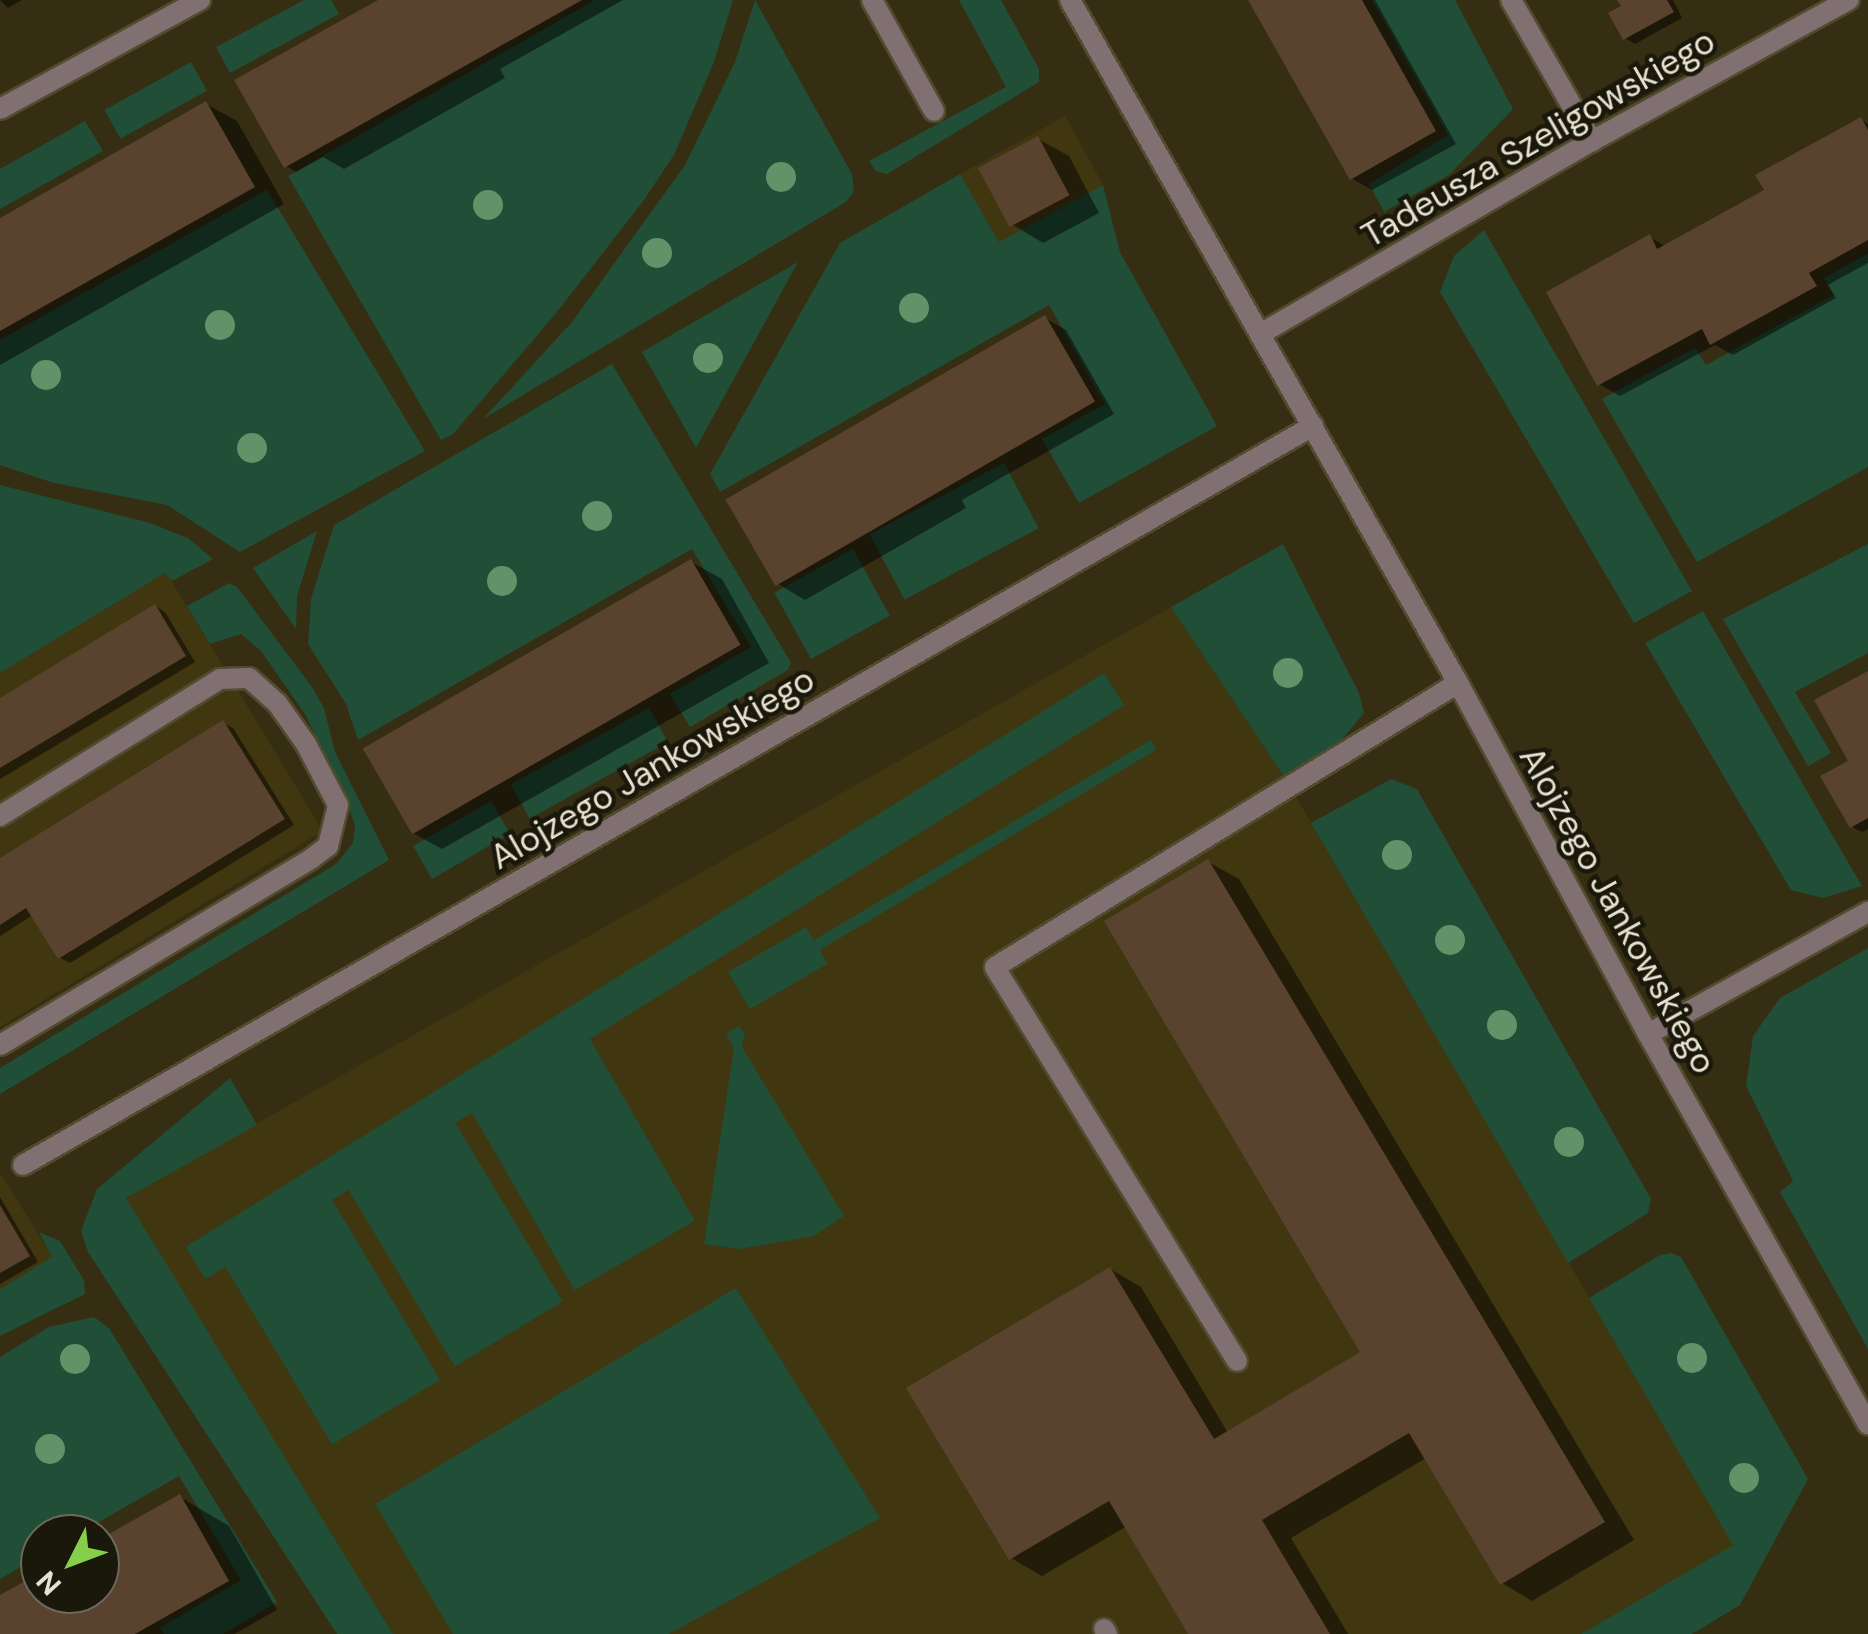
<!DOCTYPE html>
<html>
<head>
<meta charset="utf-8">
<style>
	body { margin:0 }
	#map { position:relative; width:1868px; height:1634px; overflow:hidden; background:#362e12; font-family:"DM Sans",sans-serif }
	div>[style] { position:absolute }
	.built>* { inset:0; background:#403610; transform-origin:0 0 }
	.green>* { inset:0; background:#214e36; transform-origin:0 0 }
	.shadow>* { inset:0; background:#0007 }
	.building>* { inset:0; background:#5a432e; transform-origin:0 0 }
	.roads { filter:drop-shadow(2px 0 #524b30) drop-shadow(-2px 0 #524b30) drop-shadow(0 2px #524b30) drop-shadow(0 -2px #524b30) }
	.service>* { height:20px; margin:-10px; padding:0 10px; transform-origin:10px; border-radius:10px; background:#817072 }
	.minor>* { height:20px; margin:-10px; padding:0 10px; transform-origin:10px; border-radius:10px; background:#817072 }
	.trees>* { width:30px; height:30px; margin:-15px; border-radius:50%; background:#629268 }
	span { translate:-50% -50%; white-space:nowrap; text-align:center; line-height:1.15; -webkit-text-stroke:9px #1a170b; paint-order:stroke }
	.street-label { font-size:35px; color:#e6e1d0 }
	.north { position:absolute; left:20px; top:1514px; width:100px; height:100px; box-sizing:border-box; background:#1a170b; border:2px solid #6c685a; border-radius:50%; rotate:228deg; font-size:28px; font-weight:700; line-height:40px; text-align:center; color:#e6e1d0 }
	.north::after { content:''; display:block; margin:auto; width:35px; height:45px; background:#86cf4b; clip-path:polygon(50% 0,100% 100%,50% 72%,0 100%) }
</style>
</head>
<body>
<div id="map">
	<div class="built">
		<i style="left:1065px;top:116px;width:79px;height:120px;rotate:61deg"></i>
		<i style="clip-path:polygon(166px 572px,323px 831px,0 1027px,0 673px)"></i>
		<i style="clip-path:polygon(1171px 607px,1283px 775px,1734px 1545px,1581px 1634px,393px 1634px,125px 1198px)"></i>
		<i style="clip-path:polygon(0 1173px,53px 1257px,0 1289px)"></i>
	</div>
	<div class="green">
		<i style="clip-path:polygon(304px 0,331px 0,339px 14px,230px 73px,216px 47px)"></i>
		<i style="clip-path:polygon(595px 0,733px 0,714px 62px,674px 155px,644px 200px,557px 312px,453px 434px,441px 440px,288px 176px)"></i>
		<i style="clip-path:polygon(755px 0,852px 174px,854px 191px,846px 202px,483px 419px,572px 322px,685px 165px,735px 62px)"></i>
		<i style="clip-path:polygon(959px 0,1001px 0,1039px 69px,1039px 82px,887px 174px,876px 171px,869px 161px,1006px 87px)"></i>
		<i style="clip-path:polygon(1372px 0,1455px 0,1513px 109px,1449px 175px,1384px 212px,1369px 184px,1448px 135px)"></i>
		<i style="left:191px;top:62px;width:33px;height:99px;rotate:61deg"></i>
		<i style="clip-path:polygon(85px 121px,103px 151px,0 209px,0 169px)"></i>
		<i style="clip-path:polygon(960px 174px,999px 242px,1103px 185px,1120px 252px,1217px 426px,1079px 503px,1042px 439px,1105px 404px,1049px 305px,720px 492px,710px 474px,840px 243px)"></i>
		<i style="clip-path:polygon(267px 190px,425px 451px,240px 552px,167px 505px,54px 483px,0 465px,0 340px)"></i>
		<i style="clip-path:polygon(1484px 230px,1692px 591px,1634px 623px,1440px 292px,1454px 256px)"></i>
		<i style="clip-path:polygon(1868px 254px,1868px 467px,1697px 562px,1602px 399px,1695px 348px,1706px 365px,1834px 295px,1824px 278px)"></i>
		<i style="clip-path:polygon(798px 262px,696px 448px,642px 352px)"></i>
		<i style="clip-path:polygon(612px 364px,791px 663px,788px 670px,690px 727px,670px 694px,751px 647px,692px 549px,358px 740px,346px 704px,308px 644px,311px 599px,334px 525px)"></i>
		<i style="left:1004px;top:463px;width:74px;height:152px;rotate:62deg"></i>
		<i style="clip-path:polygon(0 485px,150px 523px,188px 538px,213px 559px,172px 581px,165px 573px,0 673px)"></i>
		<i style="clip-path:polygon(317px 531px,297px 596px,296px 629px,253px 568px)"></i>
		<i style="clip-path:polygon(1283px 544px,1359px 693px,1364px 713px,1340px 742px,1283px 775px,1171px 607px)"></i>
		<i style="clip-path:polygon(1868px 544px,1868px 653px,1795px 692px,1831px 753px,1808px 766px,1723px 619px)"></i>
		<i style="left:853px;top:549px;width:76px;height:90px;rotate:61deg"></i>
		<i style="clip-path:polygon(229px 583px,237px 587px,312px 687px,324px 708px,335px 752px,389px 860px,0 1094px,0 1068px,336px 864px,353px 843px,355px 826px,346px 799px,305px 714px,261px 651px,241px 634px,210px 644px,187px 606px)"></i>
		<i style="clip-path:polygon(1703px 611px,1831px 833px,1862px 886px,1823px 898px,1791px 890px,1645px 643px)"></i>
		<i style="left:1104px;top:673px;width:38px;height:1083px;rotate:58deg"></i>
		<i style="left:649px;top:708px;width:39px;height:158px;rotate:61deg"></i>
		<i style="clip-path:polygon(1151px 740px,1156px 750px,820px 950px,827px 964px,750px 1009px,728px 972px,806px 927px,814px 940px)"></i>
		<i style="clip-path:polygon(1391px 779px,1417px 789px,1651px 1199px,1648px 1213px,1568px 1263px,1311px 823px)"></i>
		<i style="left:491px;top:801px;width:38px;height:90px;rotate:60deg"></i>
		<i style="clip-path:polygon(1868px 948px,1868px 1349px,1780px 1192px,1793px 1181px,1746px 1086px,1753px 1036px,1780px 998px)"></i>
		<i style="clip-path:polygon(738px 1026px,745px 1033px,742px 1047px,844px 1216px,814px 1236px,740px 1249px,704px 1244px,734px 1048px,726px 1034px)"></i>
		<i style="left:590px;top:1039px;width:210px;height:139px;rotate:60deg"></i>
		<i style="clip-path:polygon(230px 1078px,257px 1125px,126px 1198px,393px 1634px,337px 1634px,88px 1252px,81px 1231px,97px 1189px)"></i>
		<i style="left:453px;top:1119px;width:213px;height:126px;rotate:59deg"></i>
		<i style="left:331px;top:1198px;width:212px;height:126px;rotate:59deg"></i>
		<i style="clip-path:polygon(39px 1232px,60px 1241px,84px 1280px,85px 1294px,0 1336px,0 1289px,52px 1257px)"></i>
		<i style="clip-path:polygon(1671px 1253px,1681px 1257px,1808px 1479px,1740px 1605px,1692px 1634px,1581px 1634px,1733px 1545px,1589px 1298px,1660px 1255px)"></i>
		<i style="clip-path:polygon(736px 1288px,880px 1518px,669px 1634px,453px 1634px,375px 1504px)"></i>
		<i style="clip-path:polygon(94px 1317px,109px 1328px,277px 1602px,223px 1634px,164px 1634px,160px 1628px,241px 1580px,179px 1476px,78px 1534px,40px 1534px,40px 1556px,0 1579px,0 1357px,49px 1327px)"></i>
	</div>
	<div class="shadow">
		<i style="clip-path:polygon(0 0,22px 0,8px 8px)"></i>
		<i style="clip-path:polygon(382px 0,623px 0,500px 69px,505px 78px,344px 169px,323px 157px,296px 172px,286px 166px)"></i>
		<i style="clip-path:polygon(1251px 0,1375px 0,1456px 144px,1372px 190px,1351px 178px)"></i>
		<i style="clip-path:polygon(1620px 0,1673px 0,1682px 18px,1635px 44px,1625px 38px)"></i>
		<i style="clip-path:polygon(206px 104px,237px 121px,284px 204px,0 365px,0 221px)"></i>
		<i style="clip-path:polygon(1861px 120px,1868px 124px,1868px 263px,1828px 285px,1836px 298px,1733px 355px,1715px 345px,1620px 396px,1599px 384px,1650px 237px,1666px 247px,1767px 191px)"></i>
		<i style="clip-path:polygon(1038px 139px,1069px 156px,1099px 213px,1043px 243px,1013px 225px)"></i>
		<i style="clip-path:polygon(1045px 318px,1066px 330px,1114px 414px,962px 500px,966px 508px,805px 600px,775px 582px)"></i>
		<i style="clip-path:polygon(691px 562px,722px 579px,769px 663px,442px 849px,411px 832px)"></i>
		<i style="clip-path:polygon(155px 606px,165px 612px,195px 662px,0 779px,0 700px)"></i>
		<i style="clip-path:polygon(223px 723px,233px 728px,294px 825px,70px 963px,60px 958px,33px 915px,0 936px,0 861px)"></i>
		<i style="clip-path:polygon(1868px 803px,1868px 829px,1862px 832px,1852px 827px)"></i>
		<i style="clip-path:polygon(1208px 862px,1239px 879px,1634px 1540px,1532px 1601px,1502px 1583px,1426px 1458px,1291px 1538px,1348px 1634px,1191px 1634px,1127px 1526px,1042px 1576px,1011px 1558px,1110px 1269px,1141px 1287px,1228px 1433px,1364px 1353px)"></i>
		<i style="clip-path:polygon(0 1197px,38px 1262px,0 1284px)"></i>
		<i style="clip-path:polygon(180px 1497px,229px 1526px,277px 1610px,234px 1634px,0 1634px,0 1598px,40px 1575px,40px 1594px,100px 1594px,100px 1542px)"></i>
	</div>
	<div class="building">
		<i style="clip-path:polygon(378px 0,582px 0,284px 168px,234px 80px)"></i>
		<i style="clip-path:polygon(1248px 0,1362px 0,1436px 131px,1350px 180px)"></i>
		<i style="clip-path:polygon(1617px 0,1667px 0,1674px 12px,1623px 40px,1608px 13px,1621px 6px)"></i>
		<i style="clip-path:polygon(206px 101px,255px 187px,0 331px,0 218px)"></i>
		<i style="clip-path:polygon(1861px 117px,1868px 130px,1868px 240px,1809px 273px,1817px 286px,1710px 345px,1702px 329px,1597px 386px,1546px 292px,1650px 234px,1657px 249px,1764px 190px,1755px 175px)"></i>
		<i style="left:1038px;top:136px;width:67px;height:68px;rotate:62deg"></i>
		<i style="left:1045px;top:315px;width:100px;height:369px;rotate:60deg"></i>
		<i style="left:691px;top:559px;width:99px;height:379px;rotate:60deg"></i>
		<i style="clip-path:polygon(155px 604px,186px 656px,0 768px,0 698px)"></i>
		<i style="clip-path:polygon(1868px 671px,1868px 818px,1850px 828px,1820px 776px,1848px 761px,1814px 700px)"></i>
		<i style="clip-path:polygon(223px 720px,285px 819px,58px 959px,26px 908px,0 925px,0 858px)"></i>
		<i style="clip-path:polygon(1208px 859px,1605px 1522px,1500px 1585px,1409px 1433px,1262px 1520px,1330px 1634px,1188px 1634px,1109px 1501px,1009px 1560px,906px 1388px,1110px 1267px,1214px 1439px,1360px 1352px,1104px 921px)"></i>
		<i style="clip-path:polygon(0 1205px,30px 1256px,0 1273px)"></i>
		<i style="clip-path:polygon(180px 1494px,229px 1581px,135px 1634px,0 1634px,0 1595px,40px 1573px,40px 1594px,100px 1594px,100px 1539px)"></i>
	</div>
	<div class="roads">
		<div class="service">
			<i style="left:872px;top:0;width:127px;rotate:60.8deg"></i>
			<i style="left:1511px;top:0;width:163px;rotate:60.1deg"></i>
			<i style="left:0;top:816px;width:259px;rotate:-31.9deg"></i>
			<i style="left:220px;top:679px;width:29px;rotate:-2deg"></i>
			<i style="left:249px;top:678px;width:38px;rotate:42deg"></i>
			<i style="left:277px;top:703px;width:50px;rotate:54.7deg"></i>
			<i style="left:306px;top:744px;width:69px;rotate:62.3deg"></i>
			<i style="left:338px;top:805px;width:42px;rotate:103.7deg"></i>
			<i style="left:328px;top:846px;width:21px;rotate:143deg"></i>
			<i style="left:311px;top:859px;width:362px;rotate:149.1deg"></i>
			<i style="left:1237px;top:1361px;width:462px;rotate:-121.6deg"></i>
			<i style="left:995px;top:967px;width:543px;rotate:-31.52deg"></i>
			<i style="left:1104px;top:1629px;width:6px;rotate:59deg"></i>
		</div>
		<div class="minor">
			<i style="left:1070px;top:0;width:786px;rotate:60.4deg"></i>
			<i style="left:1458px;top:683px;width:399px;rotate:61.6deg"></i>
			<i style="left:1648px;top:1034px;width:448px;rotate:60.6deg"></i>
			<i style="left:0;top:109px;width:228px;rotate:-28.6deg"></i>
			<i style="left:1260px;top:334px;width:384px;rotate:-30.2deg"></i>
			<i style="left:1592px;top:141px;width:293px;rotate:-28.8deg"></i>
			<i style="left:1648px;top:1034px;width:252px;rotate:-29deg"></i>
			<i style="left:23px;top:1165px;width:1487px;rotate:-29.81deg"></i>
		</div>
	</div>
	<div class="trees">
		<i style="left:781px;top:177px"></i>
		<i style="left:488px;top:205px"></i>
		<i style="left:657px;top:253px"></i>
		<i style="left:914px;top:308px"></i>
		<i style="left:220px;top:325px"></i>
		<i style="left:708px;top:358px"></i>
		<i style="left:46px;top:375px"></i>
		<i style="left:252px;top:448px"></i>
		<i style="left:597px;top:516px"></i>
		<i style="left:502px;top:581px"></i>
		<i style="left:1288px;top:673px"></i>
		<i style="left:1397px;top:855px"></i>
		<i style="left:1450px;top:940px"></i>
		<i style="left:1502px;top:1025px"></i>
		<i style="left:1569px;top:1142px"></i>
		<i style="left:1692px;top:1358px"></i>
		<i style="left:75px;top:1359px"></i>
		<i style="left:50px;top:1449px"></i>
		<i style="left:1744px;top:1478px"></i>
	</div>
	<div class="street-label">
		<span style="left:1538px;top:138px;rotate:-30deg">Tadeusza Szeligowskiego</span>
		<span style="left:652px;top:768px;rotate:-30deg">Alojzego Jankowskiego</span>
		<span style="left:1618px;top:910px;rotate:61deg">Alojzego Jankowskiego</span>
	</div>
	<div class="north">N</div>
</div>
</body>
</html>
